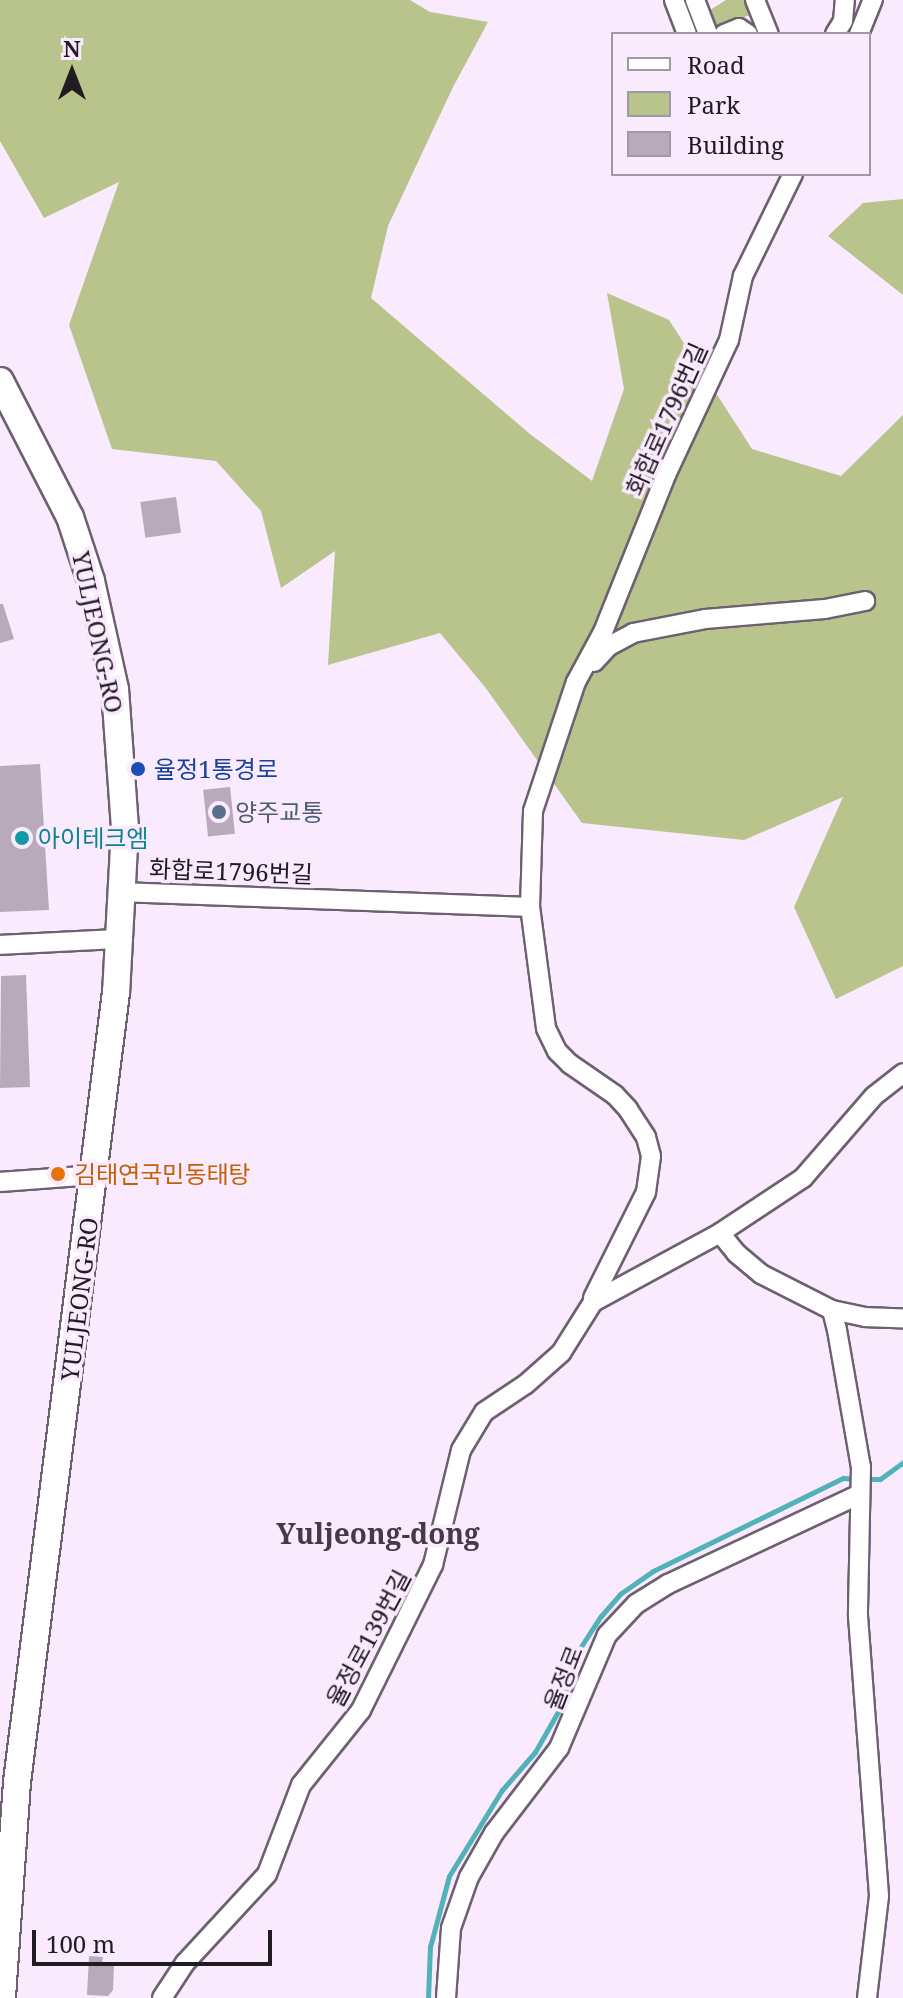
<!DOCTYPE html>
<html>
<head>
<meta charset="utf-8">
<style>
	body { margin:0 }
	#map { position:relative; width:903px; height:1998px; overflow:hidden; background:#f9eafd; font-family:"Noto Serif","Noto Sans KR",serif }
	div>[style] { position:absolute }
	.green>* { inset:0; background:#b9c38c }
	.stream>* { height:5px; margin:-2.5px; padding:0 2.5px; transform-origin:2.5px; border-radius:2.5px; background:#51b2b9 }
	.building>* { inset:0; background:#b8aabb; transform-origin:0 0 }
	.roads { filter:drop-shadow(2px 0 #6e6071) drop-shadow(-2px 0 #6e6071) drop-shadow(0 2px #6e6071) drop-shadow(0 -2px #6e6071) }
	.street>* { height:18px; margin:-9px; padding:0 9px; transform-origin:9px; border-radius:9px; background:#fff }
	.secondary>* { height:26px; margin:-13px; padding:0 13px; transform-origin:13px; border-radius:13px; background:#fff }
	.dots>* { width:22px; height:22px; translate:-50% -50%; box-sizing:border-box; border:4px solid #f9eafd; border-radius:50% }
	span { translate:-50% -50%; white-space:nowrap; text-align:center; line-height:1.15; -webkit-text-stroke:7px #f9eafd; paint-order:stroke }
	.street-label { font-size:24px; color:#211b22 }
	.transit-label { font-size:24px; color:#164399 }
	.left { translate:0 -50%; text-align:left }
	.service-label { font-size:24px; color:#4e5e75 }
	.culture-label { font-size:24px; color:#0d838f }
	.food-label { font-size:24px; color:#c56008 }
	.quarter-label { font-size:28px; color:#453847; font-weight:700 }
	.legend { position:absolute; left:611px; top:32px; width:260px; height:144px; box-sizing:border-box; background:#f9eafd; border:2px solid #a397a5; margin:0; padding:10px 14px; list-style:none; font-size:24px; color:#211b22 }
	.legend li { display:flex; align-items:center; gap:16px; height:40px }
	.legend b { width:40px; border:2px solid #a397a5 }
	.north { position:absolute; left:32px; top:32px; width:80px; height:80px; -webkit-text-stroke:6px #f9eafd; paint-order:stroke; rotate:0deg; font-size:22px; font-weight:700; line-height:32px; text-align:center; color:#211b22 }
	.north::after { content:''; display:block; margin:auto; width:28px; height:36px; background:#211b22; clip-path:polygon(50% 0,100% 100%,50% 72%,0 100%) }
	.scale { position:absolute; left:32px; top:1930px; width:240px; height:36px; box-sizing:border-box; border:4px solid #211b22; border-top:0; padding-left:10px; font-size:24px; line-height:28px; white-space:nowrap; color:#211b22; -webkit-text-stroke:6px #f9eafd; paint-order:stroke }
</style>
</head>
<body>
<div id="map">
	<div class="green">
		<i style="clip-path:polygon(0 0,410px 0,430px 12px,488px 22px,453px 87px,388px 226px,371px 298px,530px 434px,592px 481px,624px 389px,607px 293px,669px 320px,752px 449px,841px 476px,903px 415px,903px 966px,836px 999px,794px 907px,843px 797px,744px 840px,582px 823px,485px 687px,440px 633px,328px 665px,335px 551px,281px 588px,261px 511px,216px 461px,112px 449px,69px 325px,119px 182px,44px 218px,0 141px)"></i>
		<i style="clip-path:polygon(726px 0,744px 0,750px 15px,715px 28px,710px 10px)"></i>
		<i style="clip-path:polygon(903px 199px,903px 295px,828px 236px,863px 203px)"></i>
	</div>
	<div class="stream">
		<i style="left:866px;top:1479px;width:14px"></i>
		<i style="left:880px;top:1479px;width:29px;rotate:-36deg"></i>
		<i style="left:428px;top:1998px;width:51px;rotate:-87.8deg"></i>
		<i style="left:430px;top:1947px;width:73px;rotate:-75deg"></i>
		<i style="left:449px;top:1876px;width:101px;rotate:-58.4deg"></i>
		<i style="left:502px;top:1790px;width:50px;rotate:-49deg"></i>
		<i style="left:535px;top:1752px;width:48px;rotate:-60.3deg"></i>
		<i style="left:559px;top:1710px;width:65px;rotate:-71.3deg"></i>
		<i style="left:580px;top:1648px;width:38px;rotate:-57deg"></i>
		<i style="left:601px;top:1616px;width:29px;rotate:-49deg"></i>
		<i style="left:620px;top:1594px;width:40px;rotate:-34.9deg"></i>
		<i style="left:653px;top:1571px;width:212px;rotate:-26.1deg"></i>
		<i style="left:843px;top:1478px;width:13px;rotate:4deg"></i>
	</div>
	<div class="building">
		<i style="left:176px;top:497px;width:36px;height:36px;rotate:82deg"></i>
		<i style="clip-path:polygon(0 604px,3px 604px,14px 639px,0 643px)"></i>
		<i style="clip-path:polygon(40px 764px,49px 910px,0 912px,0 766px)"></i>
		<i style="left:230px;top:787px;width:47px;height:27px;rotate:84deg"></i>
		<i style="clip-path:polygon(26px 975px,30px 1087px,0 1088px,1px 976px)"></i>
		<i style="clip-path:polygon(89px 1956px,103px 1957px,102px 1963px,114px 1964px,113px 1990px,108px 1996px,87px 1995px)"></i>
	</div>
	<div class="roads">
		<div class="street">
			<i style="left:674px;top:0;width:36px;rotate:69deg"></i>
			<i style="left:695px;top:0;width:36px;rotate:69deg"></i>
			<i style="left:755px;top:0;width:37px;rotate:68deg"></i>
			<i style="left:724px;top:34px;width:16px;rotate:-22deg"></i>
			<i style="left:739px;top:28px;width:11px;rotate:34deg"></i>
			<i style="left:835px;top:34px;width:15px;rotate:-58deg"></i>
			<i style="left:843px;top:21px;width:21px;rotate:-85deg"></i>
			<i style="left:859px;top:34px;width:37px;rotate:-68deg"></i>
			<i style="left:594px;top:662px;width:22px;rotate:-47deg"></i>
			<i style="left:609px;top:646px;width:27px;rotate:-28deg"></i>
			<i style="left:633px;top:633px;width:73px;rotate:-11deg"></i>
			<i style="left:705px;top:619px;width:120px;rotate:-4.8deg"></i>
			<i style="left:825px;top:609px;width:41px;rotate:-11.3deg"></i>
			<i style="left:121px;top:892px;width:409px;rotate:2.1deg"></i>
			<i style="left:0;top:945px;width:118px;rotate:-2.9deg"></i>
			<i style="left:0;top:1182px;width:95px;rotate:-4.2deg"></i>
			<i style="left:720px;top:1233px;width:26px;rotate:51deg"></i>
			<i style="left:736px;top:1253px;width:33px;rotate:40deg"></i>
			<i style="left:761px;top:1274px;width:80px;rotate:26.9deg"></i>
			<i style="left:832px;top:1310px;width:21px;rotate:76deg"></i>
			<i style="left:837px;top:1330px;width:139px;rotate:80.1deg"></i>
			<i style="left:861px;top:1467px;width:149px;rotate:91.2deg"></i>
			<i style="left:858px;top:1616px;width:281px;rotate:85.7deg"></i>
			<i style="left:879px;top:1896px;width:103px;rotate:96.7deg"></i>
			<i style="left:593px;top:1298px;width:119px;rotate:-63.4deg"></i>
			<i style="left:646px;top:1192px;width:36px;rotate:-82deg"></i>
			<i style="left:651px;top:1156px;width:20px;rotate:-105deg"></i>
			<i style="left:646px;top:1137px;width:33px;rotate:-123deg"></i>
			<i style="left:628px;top:1109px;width:19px;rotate:-133deg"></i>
			<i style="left:615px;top:1095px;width:55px;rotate:-145.4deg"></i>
			<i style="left:570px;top:1064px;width:18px;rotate:-135deg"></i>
			<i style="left:557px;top:1051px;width:25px;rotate:-116deg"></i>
			<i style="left:546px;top:1028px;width:122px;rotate:-97.5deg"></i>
			<i style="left:530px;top:907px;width:96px;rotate:-88.2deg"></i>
			<i style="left:533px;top:811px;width:136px;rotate:-71.6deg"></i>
			<i style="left:576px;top:682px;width:57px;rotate:-61.6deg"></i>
			<i style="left:603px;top:632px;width:169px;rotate:-68.1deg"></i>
			<i style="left:666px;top:475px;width:149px;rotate:-65deg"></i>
			<i style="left:729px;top:340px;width:66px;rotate:-77.7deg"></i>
			<i style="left:743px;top:276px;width:114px;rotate:-63.9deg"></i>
			<i style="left:832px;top:1310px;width:34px;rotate:12deg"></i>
			<i style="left:865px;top:1317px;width:38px;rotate:2deg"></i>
			<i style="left:162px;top:1998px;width:42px;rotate:-56.7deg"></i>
			<i style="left:185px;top:1963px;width:121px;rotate:-47.3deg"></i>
			<i style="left:267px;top:1874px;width:95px;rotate:-69.1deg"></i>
			<i style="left:301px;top:1785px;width:96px;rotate:-51.3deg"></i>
			<i style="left:361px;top:1710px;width:162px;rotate:-63.6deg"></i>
			<i style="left:433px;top:1565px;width:118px;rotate:-76.3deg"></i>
			<i style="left:461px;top:1450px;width:44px;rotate:-58.8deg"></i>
			<i style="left:484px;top:1412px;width:50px;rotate:-33.7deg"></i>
			<i style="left:526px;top:1384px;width:47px;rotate:-41.5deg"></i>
			<i style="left:561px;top:1353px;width:60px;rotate:-57.9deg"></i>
			<i style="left:593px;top:1302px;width:145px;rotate:-28.5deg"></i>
			<i style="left:720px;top:1233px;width:100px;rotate:-33.5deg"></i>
			<i style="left:803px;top:1178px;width:108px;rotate:-49.1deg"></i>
			<i style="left:874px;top:1096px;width:37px;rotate:-38deg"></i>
			<i style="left:446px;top:1998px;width:70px;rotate:-85.9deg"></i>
			<i style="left:451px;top:1928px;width:54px;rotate:-70.6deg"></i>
			<i style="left:469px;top:1877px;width:51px;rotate:-60.4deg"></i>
			<i style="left:494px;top:1833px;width:107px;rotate:-52.6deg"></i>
			<i style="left:559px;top:1748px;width:123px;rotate:-67deg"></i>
			<i style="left:607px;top:1635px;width:42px;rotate:-46.9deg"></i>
			<i style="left:636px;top:1604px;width:38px;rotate:-32deg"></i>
			<i style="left:668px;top:1584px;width:212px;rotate:-25.1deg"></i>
		</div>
		<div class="secondary">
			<i style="left:0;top:381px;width:153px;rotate:62.8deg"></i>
			<i style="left:70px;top:517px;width:67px;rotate:71.8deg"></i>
			<i style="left:91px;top:581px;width:111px;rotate:77.5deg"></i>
			<i style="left:115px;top:689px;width:139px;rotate:85.9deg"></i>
			<i style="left:125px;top:828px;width:164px;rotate:93.1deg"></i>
			<i style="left:116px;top:992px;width:796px;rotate:97.14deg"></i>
			<i style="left:17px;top:1782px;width:217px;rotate:94deg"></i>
		</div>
	</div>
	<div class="dots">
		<i style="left:138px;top:769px;background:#1a4fb4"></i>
		<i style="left:219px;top:812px;background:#5c6f8a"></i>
		<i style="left:22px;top:838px;background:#0f9aa8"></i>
		<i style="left:58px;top:1174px;background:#e8710a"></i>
	</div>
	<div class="street-label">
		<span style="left:666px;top:419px;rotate:-66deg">화합로1796번길</span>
		<span style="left:98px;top:632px;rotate:78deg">YULJEONG-RO</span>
		<span style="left:231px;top:871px;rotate:2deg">화합로1796번길</span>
		<span style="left:79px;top:1299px;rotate:-83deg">YULJEONG-RO</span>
		<span style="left:368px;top:1638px;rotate:-62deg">율정로139번길</span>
		<span style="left:563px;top:1678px;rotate:-69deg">율정로</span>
	</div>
	<div class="transit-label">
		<span class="left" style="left:154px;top:769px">율정1통경로</span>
	</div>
	<div class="service-label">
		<span class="left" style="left:235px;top:812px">양주교통</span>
	</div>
	<div class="culture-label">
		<span class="left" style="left:38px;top:838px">아이테크엠</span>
	</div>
	<div class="food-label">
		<span class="left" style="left:74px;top:1174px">김태연국민동태탕</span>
	</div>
	<div class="quarter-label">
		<span style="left:378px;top:1533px">Yuljeong-dong</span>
	</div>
	<ul class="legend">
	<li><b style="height:10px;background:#fff"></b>Road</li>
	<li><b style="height:22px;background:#b9c38c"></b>Park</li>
	<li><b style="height:22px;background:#b8aabb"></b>Building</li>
	</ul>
	<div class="north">N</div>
	<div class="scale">100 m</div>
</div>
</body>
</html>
